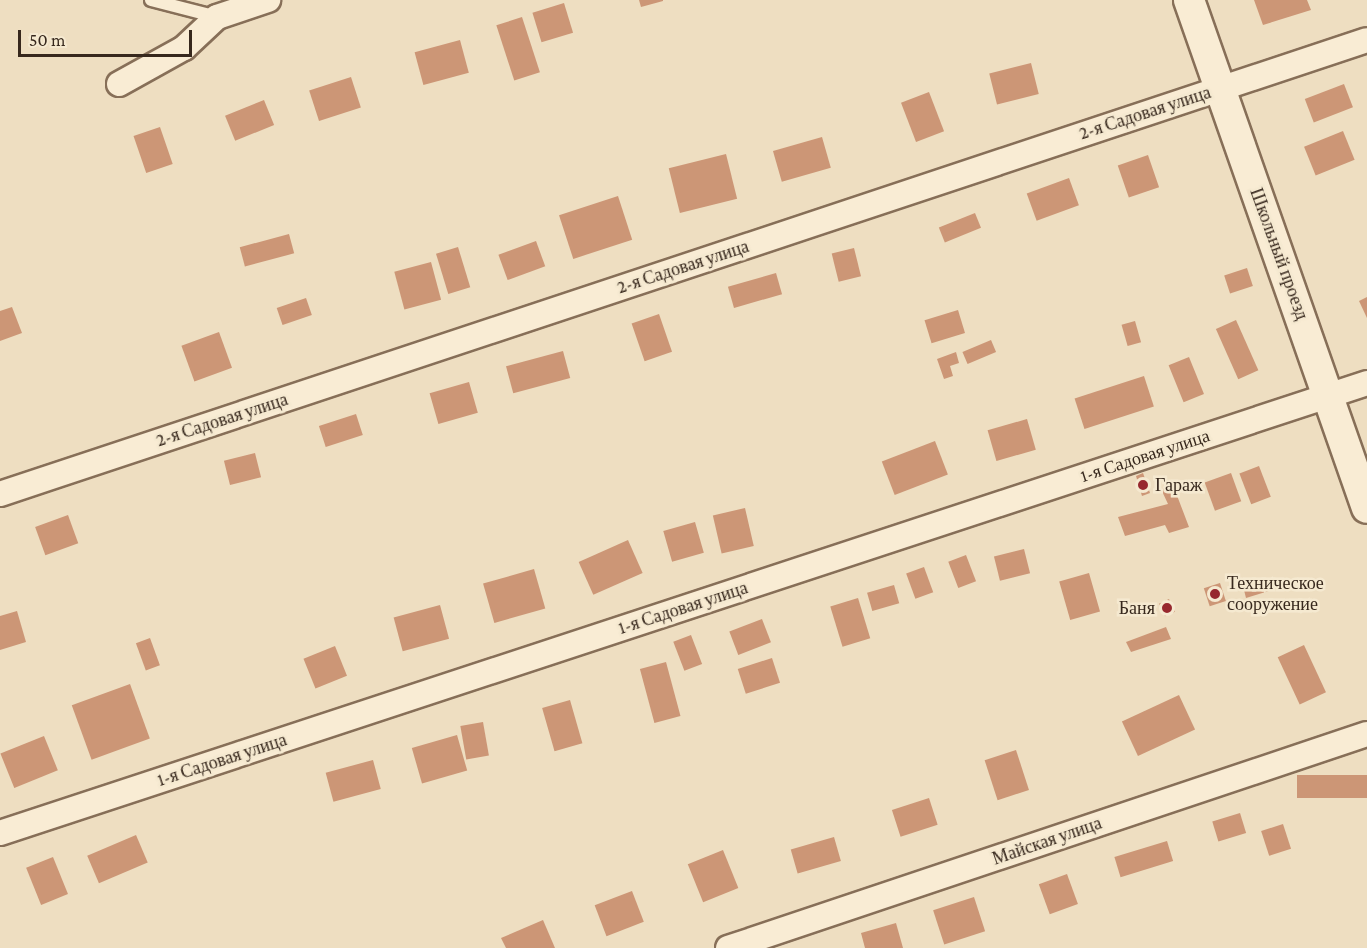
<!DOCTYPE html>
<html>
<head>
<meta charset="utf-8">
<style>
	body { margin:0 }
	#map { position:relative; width:1367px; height:948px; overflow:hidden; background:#eedec1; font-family:"Crimson Pro",serif }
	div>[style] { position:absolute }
	.building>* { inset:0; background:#cc9676; transform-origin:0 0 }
	.roads { filter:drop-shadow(2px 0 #876f58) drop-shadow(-2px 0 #876f58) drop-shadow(0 2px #876f58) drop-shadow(0 -2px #876f58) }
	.service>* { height:12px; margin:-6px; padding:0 6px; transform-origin:6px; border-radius:6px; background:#f9ecd4 }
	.minor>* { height:24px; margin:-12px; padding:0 12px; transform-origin:12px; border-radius:12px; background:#f9ecd4 }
	.tertiary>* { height:30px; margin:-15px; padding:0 15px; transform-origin:15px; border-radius:15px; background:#f9ecd4 }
	.dots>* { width:16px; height:16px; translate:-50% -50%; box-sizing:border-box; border:3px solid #f5e9d0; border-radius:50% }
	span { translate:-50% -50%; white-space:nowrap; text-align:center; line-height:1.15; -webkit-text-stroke:5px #f5e9d0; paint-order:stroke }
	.street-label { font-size:18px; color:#37281d }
	.poi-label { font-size:18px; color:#37281d }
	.left { translate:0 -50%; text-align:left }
	.right { translate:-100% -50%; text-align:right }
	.scale { position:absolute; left:18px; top:30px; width:174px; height:27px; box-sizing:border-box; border:3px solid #37281d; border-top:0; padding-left:8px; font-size:18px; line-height:21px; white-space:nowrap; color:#37281d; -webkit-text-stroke:4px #f5e9d0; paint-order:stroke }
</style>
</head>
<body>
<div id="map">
	<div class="building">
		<i style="clip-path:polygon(639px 0,663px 0,663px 1px,641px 7px)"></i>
		<i style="clip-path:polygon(1254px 0,1307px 0,1311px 10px,1263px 25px)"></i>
		<i style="left:564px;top:3px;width:31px;height:33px;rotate:73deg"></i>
		<i style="left:522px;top:17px;width:58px;height:27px;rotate:72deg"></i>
		<i style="left:460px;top:40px;width:34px;height:47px;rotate:75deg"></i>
		<i style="left:1031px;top:63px;width:32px;height:43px;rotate:76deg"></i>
		<i style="left:351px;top:77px;width:32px;height:44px;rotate:72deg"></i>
		<i style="left:1344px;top:84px;width:25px;height:42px;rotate:69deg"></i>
		<i style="left:929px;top:92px;width:42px;height:30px;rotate:69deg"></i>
		<i style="left:264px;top:100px;width:27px;height:42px;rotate:68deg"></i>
		<i style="left:160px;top:127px;width:39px;height:28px;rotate:71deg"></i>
		<i style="left:1343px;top:131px;width:31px;height:42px;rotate:68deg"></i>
		<i style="left:822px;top:137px;width:32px;height:51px;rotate:74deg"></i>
		<i style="left:726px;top:154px;width:46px;height:59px;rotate:76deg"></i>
		<i style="left:1148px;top:155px;width:34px;height:32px;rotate:71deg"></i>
		<i style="left:1069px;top:178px;width:29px;height:45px;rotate:70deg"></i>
		<i style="left:618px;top:196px;width:46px;height:62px;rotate:72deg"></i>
		<i style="left:975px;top:213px;width:16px;height:39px;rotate:68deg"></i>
		<i style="left:289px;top:234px;width:20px;height:51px;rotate:75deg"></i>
		<i style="left:536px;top:241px;width:27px;height:40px;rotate:70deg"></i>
		<i style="left:458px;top:247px;width:42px;height:23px;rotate:73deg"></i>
		<i style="left:854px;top:248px;width:29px;height:23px;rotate:76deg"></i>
		<i style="left:431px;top:262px;width:39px;height:38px;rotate:75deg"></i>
		<i style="left:1247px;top:268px;width:19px;height:24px;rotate:72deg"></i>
		<i style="left:776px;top:273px;width:22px;height:50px;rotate:74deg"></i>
		<i style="clip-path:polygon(1367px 297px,1367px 318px,1359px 301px)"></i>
		<i style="left:306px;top:298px;width:18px;height:31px;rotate:71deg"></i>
		<i style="clip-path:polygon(12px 307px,22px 333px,0 341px,0 311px)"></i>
		<i style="left:958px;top:310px;width:24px;height:35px;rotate:73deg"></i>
		<i style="left:659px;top:314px;width:40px;height:29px;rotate:71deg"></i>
		<i style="left:1236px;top:320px;width:55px;height:22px;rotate:66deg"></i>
		<i style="left:1135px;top:321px;width:22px;height:14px;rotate:74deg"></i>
		<i style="left:219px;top:332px;width:38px;height:40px;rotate:70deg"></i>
		<i style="left:991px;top:340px;width:13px;height:31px;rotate:67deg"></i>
		<i style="left:563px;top:351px;width:28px;height:59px;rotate:75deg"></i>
		<i style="clip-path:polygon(956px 352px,959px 363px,950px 366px,953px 376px,944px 379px,937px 359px)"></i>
		<i style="left:1189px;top:357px;width:40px;height:22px;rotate:68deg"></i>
		<i style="left:1144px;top:376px;width:32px;height:73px;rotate:72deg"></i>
		<i style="left:469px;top:382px;width:32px;height:41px;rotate:74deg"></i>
		<i style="left:356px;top:414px;width:22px;height:39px;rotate:72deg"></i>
		<i style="left:1027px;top:419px;width:32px;height:41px;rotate:74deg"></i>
		<i style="left:935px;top:441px;width:36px;height:57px;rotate:69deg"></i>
		<i style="left:255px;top:453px;width:25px;height:32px;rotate:76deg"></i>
		<i style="left:1259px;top:466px;width:33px;height:21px;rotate:69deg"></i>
		<i style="clip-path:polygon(1143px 473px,1150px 493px,1142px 496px,1136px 476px)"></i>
		<i style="left:1231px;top:473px;width:30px;height:28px;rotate:70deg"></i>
		<i style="clip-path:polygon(1173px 485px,1189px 527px,1169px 533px,1165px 525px,1125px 536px,1118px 517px,1168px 504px,1161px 489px)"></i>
		<i style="left:745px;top:508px;width:39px;height:33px;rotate:77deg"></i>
		<i style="left:68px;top:515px;width:30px;height:35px;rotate:70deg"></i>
		<i style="left:695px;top:522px;width:32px;height:33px;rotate:74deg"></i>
		<i style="left:628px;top:540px;width:36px;height:54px;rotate:66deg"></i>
		<i style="left:1024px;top:549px;width:25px;height:31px;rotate:76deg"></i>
		<i style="left:966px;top:555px;width:28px;height:19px;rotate:69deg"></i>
		<i style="left:924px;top:567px;width:27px;height:19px;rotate:70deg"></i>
		<i style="left:534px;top:569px;width:41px;height:53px;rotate:74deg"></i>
		<i style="left:1089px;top:573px;width:40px;height:31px;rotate:74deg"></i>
		<i style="clip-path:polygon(1275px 579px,1278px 588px,1246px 598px,1244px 590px)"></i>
		<i style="left:1220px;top:583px;width:19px;height:17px;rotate:72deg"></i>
		<i style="left:894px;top:585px;width:19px;height:28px;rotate:74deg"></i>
		<i style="left:858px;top:598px;width:42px;height:29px;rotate:73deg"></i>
		<i style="left:1169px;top:599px;width:14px;height:11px;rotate:65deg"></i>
		<i style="left:440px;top:605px;width:35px;height:48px;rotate:75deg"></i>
		<i style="clip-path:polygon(17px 611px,26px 642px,0 650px,0 616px)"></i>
		<i style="left:762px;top:619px;width:25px;height:35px;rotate:69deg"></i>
		<i style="clip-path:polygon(1166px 627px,1171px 639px,1131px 652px,1126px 642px)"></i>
		<i style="left:691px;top:635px;width:31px;height:19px;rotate:69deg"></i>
		<i style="left:150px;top:638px;width:29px;height:15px;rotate:70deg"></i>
		<i style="left:1304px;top:645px;width:52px;height:29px;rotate:65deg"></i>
		<i style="left:335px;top:646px;width:32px;height:34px;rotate:68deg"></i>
		<i style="left:772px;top:658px;width:26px;height:36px;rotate:72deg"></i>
		<i style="left:666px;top:662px;width:56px;height:27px;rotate:75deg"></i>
		<i style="left:130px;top:684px;width:58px;height:62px;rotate:70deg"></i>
		<i style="left:1179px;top:695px;width:38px;height:63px;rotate:65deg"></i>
		<i style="left:570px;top:700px;width:45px;height:29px;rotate:74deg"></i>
		<i style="left:483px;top:722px;width:34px;height:23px;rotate:80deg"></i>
		<i style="left:457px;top:735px;width:37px;height:47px;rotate:74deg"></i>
		<i style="left:44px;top:736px;width:37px;height:47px;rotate:68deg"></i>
		<i style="left:1016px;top:750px;width:42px;height:33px;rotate:72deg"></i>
		<i style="left:373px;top:760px;width:30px;height:49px;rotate:75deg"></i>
		<i style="left:1367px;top:775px;width:23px;height:70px;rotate:90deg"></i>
		<i style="left:929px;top:798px;width:28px;height:39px;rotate:72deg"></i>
		<i style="left:1240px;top:813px;width:21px;height:29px;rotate:73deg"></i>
		<i style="left:1283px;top:824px;width:26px;height:23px;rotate:72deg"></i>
		<i style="left:136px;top:835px;width:30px;height:53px;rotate:67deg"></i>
		<i style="left:834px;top:837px;width:25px;height:45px;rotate:74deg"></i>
		<i style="left:1167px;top:841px;width:21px;height:55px;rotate:73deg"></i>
		<i style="left:723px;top:850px;width:41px;height:38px;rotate:68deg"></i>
		<i style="left:53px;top:857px;width:40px;height:29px;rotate:68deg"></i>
		<i style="left:1067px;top:874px;width:32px;height:30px;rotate:70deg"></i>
		<i style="left:632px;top:891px;width:33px;height:40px;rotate:69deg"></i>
		<i style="left:974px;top:897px;width:36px;height:43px;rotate:72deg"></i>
		<i style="clip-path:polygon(543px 920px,555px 948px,506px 948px,501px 938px)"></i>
		<i style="clip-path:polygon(896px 923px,903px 948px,865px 948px,861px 933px)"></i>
	</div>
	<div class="roads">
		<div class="service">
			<i style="left:151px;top:0;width:68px;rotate:14.4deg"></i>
		</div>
		<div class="minor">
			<i style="left:119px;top:84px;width:74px;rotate:-29deg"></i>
			<i style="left:184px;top:48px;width:45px;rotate:-43.2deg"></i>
			<i style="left:217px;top:17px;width:54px;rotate:-18.4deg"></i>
			<i style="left:0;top:494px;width:1440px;rotate:-18.37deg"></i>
			<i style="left:0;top:833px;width:1439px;rotate:-18.22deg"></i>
			<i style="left:728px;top:948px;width:674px;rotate:-18.52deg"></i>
		</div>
		<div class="tertiary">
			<i style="left:1189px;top:0;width:538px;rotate:70.69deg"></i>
		</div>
	</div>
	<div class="dots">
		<i style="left:1143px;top:485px;background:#97282e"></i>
		<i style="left:1215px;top:594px;background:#97282e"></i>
		<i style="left:1167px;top:608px;background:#97282e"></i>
	</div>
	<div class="street-label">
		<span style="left:1145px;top:113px;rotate:-18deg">2-я Садовая улица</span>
		<span style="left:1279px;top:254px;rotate:70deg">Школьный проезд</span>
		<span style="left:683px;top:267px;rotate:-18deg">2-я Садовая улица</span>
		<span style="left:222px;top:420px;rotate:-18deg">2-я Садовая улица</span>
		<span style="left:1145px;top:456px;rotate:-18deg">1-я Садовая улица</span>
		<span style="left:683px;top:608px;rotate:-18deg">1-я Садовая улица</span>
		<span style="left:222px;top:760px;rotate:-18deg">1-я Садовая улица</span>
		<span style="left:1047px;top:841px;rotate:-19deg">Майская улица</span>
	</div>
	<div class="poi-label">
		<span class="left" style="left:1155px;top:485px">Гараж</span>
		<span class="left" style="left:1227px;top:594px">Техническое<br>сооружение</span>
		<span class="right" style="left:1155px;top:608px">Баня</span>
	</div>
	<div class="scale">50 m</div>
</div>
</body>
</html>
